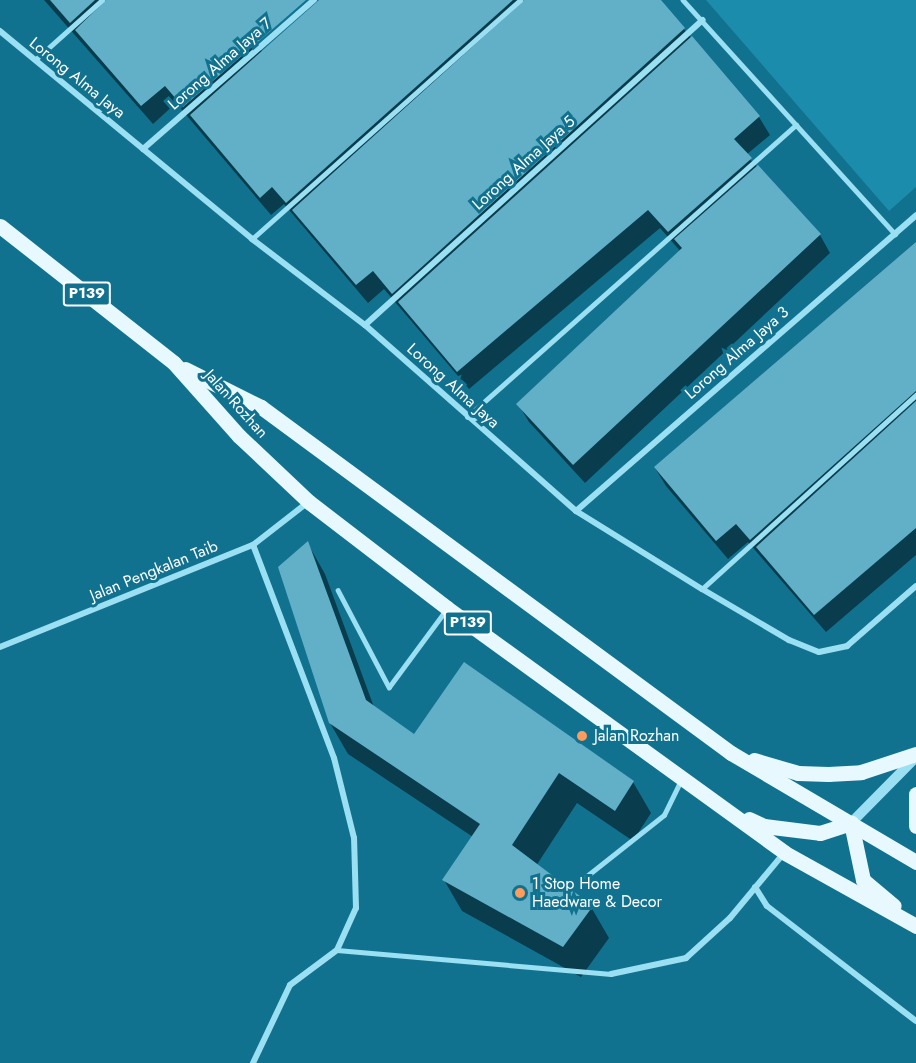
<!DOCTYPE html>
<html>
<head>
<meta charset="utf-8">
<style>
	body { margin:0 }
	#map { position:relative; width:916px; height:1063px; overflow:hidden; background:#117290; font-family:Jost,sans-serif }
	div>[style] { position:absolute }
	.green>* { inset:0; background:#1c8cac }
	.shadow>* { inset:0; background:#0007 }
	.building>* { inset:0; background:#62b0c7 }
	.service>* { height:4.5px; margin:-2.25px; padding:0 2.25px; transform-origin:2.25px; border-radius:2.25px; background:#9bdff2 }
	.minor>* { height:6px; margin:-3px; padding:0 3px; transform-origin:3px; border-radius:3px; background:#9bdff2 }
	.tertiary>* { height:10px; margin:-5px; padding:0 5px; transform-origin:5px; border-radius:5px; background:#9bdff2 }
	.primary>* { height:15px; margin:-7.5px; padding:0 7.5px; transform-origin:7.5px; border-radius:7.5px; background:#e7f8ff }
	.dots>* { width:16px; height:16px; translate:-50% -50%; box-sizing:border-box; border:3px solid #117290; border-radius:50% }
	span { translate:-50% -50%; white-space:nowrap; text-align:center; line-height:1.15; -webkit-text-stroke:6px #117290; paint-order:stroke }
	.shield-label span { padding:2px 4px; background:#117290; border:2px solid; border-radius:4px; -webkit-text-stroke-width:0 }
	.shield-label { font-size:15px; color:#fff; font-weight:700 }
	.street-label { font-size:16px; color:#fff }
	.poi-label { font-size:16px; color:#fff }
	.left { translate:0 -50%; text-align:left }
</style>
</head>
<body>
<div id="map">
	<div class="green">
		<i style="clip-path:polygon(706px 0,916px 0,916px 187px,889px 211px)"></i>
	</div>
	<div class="shadow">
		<i style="clip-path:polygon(44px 0,295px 0,257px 43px,263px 53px,358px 0,659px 0,759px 117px,770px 135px,746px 155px,820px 235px,830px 253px,585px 483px,529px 422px,518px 404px,681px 252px,660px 228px,469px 389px,384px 289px,368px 303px,284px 204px,271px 215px,176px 103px,153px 124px)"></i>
		<i style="clip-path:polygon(916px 244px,916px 555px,826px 632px,748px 542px,728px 559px,666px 486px,655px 468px)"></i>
		<i style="clip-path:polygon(308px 544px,325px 574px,374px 707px,414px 736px,633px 782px,651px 813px,633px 841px,577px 803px,536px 866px,591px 907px,609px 938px,581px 977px,462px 911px,444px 880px,473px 837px,348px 754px,330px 723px)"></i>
	</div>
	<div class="building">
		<i style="clip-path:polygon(50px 0,95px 0,70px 23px)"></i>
		<i style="clip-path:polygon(106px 0,306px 0,183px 107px,165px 86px,141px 106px,75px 30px)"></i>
		<i style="clip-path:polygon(319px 0,513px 0,286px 203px,272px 187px,260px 198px,190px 115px)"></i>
		<i style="clip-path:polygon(524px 0,661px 0,685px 28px,392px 294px,373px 271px,356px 285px,292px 210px)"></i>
		<i style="clip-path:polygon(692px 36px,760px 116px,734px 139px,752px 158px,668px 232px,648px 210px,457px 372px,398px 302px)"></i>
		<i style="clip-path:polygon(758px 165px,821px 234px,573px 465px,516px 404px,682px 248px,674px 239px)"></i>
		<i style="clip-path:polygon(916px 242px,916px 391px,750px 540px,736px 524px,716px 541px,654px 467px)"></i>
		<i style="clip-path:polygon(916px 401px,916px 528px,814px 615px,756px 547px)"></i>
		<i style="clip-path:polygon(308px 541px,366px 700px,414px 734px,464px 662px,634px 781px,615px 811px,559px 773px,512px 845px,593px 906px,563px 947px,442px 880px,480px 824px,329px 723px,278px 567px)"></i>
	</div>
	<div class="service">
		<i style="left:683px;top:0;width:316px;rotate:47.8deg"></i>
		<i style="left:35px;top:60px;width:90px;rotate:-41.8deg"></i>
		<i style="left:252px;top:239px;width:359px;rotate:-41.7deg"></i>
		<i style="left:467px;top:417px;width:440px;rotate:-41.6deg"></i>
		<i style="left:702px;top:589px;width:289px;rotate:-42.2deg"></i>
		<i style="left:338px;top:590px;width:110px;rotate:62.3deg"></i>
		<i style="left:389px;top:687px;width:96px;rotate:-53.5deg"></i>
		<i style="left:583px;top:879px;width:103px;rotate:-38.3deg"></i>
		<i style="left:664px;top:815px;width:39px;rotate:-64deg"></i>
		<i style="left:337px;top:950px;width:275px;rotate:5deg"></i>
	</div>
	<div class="minor">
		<i style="left:0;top:31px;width:327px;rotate:39.5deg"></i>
		<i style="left:252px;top:239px;width:142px;rotate:37.3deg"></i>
		<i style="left:365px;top:325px;width:281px;rotate:41.4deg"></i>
		<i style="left:576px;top:511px;width:148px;rotate:31.8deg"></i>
		<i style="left:702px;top:589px;width:101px;rotate:30.4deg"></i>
		<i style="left:789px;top:640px;width:32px;rotate:22deg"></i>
		<i style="left:819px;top:652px;width:29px;rotate:-12deg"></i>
		<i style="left:847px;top:646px;width:91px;rotate:-41deg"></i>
		<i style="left:143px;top:149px;width:227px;rotate:-41.1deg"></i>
		<i style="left:365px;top:325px;width:455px;rotate:-42.1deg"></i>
		<i style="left:576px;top:511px;width:451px;rotate:-41deg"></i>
		<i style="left:0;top:647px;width:273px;rotate:-22deg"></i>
		<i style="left:253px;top:545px;width:68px;rotate:-37.9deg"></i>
		<i style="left:755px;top:887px;width:22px;rotate:58deg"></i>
		<i style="left:767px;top:906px;width:188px;rotate:37.7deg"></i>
		<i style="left:611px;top:974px;width:77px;rotate:-12deg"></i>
		<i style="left:686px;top:958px;width:59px;rotate:-42.3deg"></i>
		<i style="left:730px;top:918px;width:85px;rotate:-50.3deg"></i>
		<i style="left:253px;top:1063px;width:86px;rotate:-64.6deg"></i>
		<i style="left:290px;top:985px;width:59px;rotate:-36.7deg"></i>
		<i style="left:337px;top:950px;width:46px;rotate:-65.7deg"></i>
		<i style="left:356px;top:908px;width:70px;rotate:-91.6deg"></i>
		<i style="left:354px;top:838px;width:82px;rotate:-104deg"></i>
		<i style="left:334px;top:758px;width:228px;rotate:-110.8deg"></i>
	</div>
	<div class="tertiary">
		<i style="left:851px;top:823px;width:93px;rotate:-45.4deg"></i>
	</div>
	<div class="primary">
		<i style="left:0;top:226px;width:221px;rotate:38.2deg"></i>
		<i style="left:174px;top:363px;width:98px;rotate:48.3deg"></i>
		<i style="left:239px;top:436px;width:96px;rotate:43.3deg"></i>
		<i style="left:309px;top:502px;width:174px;rotate:37.5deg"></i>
		<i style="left:447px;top:608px;width:417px;rotate:35.9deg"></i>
		<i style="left:785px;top:853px;width:150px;rotate:29.1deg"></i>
		<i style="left:185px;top:369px;width:85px;rotate:26.6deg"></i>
		<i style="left:261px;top:407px;width:584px;rotate:36.36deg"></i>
		<i style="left:731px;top:753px;width:215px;rotate:30.5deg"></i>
		<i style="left:754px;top:760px;width:46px;rotate:16.5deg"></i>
		<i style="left:798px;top:773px;width:30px;rotate:2deg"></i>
		<i style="left:828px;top:774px;width:33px;rotate:-3deg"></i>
		<i style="left:861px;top:772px;width:58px;rotate:-18.1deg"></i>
		<i style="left:916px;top:794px;width:32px;rotate:90deg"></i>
		<i style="left:749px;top:819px;width:17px;rotate:25deg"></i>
		<i style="left:764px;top:826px;width:56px;rotate:7.1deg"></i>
		<i style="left:820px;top:833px;width:33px;rotate:-18deg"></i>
		<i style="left:851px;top:823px;width:58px;rotate:78.1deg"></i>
		<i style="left:863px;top:880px;width:40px;rotate:40deg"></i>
	</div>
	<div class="dots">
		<i style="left:582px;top:736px;background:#ff9b5d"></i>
		<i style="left:520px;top:893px;background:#ff9b5d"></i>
	</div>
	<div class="shield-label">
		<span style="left:87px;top:294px">P139</span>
		<span style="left:468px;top:623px">P139</span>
	</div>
	<div class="street-label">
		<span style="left:220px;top:64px;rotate:-41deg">Lorong Alma Jaya 7</span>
		<span style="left:77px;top:78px;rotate:39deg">Lorong Alma Jaya</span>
		<span style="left:524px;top:163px;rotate:-42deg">Lorong Alma Jaya 5</span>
		<span style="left:737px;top:353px;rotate:-41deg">Lorong Alma Jaya 3</span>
		<span style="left:453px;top:386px;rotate:42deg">Lorong Alma Jaya</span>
		<span style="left:236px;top:404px;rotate:48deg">Jalan Rozhan</span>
		<span style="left:154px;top:571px;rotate:-22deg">Jalan Pengkalan Taib</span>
	</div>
	<div class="poi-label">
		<span class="left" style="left:594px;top:736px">Jalan Rozhan</span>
		<span class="left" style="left:532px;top:893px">1 Stop Home<br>Haedware &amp; Decor</span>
	</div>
</div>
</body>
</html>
